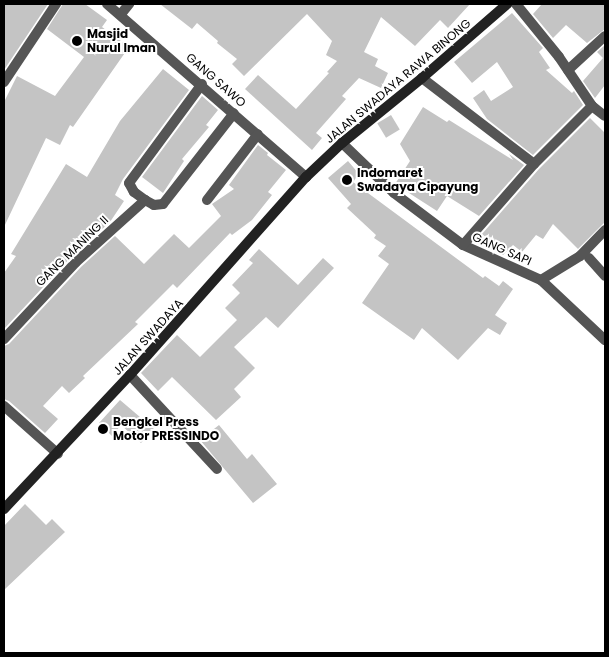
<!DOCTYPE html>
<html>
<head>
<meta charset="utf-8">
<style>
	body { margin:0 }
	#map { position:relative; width:609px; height:657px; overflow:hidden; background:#fff; font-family:Poppins,sans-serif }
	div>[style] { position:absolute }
	.building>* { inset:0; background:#c4c4c4; transform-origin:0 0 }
	.minor>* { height:10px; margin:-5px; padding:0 5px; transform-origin:5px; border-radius:5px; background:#555 }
	.secondary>* { height:10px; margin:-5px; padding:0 5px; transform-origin:5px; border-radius:5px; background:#222 }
	.dots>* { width:14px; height:14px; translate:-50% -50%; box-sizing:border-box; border:2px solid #fff; border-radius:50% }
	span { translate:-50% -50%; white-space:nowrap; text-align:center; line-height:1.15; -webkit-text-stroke:4px #fff; paint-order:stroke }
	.poi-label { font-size:12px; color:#000; font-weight:700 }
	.left { translate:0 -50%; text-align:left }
	.street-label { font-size:12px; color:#000 }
	.frame { position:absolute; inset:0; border:5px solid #000; pointer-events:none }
</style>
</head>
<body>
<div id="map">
	<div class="building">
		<i style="clip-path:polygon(4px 4px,48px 4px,4px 70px)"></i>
		<i style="clip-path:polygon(63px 4px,85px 4px,107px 20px,102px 27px,129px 47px,73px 127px,70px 125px,60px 145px,46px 138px,4px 227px,4px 102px,17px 76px,55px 96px,84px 57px,47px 29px)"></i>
		<i style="clip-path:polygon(160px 4px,470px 4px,448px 28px,440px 20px,415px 46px,381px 17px,364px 52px,378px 59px,375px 66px,388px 73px,381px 88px,359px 78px,342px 96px,346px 99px,316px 133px,322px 138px,312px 150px,245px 89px,258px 75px,296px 109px,329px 73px,327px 72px,337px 61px,326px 55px,332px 41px,307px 14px,244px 76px,232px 64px,237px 59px,217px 43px,218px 41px,197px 23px,192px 29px)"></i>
		<i style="clip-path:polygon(542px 4px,605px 4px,605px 29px,587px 43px,566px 25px,553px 38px,533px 14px)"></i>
		<i style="clip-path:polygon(512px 13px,543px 48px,539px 52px,550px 68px,546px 70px,572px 93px,574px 91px,583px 105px,533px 155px,487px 119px,473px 98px,484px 90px,491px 101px,513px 87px,497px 62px,472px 83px,454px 62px)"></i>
		<i style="clip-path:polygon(605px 45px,605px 85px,595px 98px,583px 81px,603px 58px,597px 52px)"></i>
		<i style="clip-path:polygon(163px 69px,189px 90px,123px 179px,115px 195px,124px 201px,110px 222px,71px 257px,4px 329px,4px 273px,16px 256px,11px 254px,66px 164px,87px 177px,120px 121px)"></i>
		<i style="clip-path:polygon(202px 96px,218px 110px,206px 125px,209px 127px,182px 159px,184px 161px,163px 193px,142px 177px)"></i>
		<i style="clip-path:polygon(423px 107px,447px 122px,449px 120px,513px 160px,509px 154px,524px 165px,479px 216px,447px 196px,437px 211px,395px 184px,410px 161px,400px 144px)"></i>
		<i style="left:391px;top:115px;width:17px;height:16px;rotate:59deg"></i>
		<i style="clip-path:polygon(590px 118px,605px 133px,605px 222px,578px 249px,553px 224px,543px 239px,536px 235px,522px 252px,513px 245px,503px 255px,491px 246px,493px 243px,482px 234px,539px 169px)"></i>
		<i style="clip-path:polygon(258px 145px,268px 153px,267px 155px,286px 170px,268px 192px,272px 195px,252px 220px,232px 235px,230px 233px,177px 288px,173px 284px,135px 322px,138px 324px,83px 376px,85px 378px,69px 393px,62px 386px,43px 406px,58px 419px,45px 433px,9px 401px,4px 399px,4px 346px,9px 344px,81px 267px,115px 236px,144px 264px,174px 234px,189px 248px,221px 216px,212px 204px,234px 189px,229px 185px)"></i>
		<i style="clip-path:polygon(348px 161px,359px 174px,353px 182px,483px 278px,485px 276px,499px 286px,503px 281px,513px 289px,495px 315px,507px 323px,500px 335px,488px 328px,458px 360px,422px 328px,414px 340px,362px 303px,389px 264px,378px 256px,386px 246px,374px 238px,376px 235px,347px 208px,351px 204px,328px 178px)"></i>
		<i style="clip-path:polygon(259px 249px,298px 285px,323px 258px,334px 268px,278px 328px,266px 317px,234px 347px,255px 368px,234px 389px,241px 397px,216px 420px,172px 377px,158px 391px,141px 373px,177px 335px,200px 357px,237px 320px,225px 308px,240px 293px,232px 285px,253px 263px,249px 260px)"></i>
		<i style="clip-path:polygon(120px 400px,154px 429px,141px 443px,121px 425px,112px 436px,99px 423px)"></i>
		<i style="clip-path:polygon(219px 425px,247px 459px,252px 454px,277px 484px,253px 503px,200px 440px)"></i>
		<i style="clip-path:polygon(25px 504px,46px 525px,52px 519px,65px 532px,4px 590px,4px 526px)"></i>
	</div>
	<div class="minor">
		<i style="left:107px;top:4px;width:264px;rotate:41deg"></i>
		<i style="left:516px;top:4px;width:68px;rotate:50.9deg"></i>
		<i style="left:559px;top:57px;width:59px;rotate:56deg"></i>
		<i style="left:592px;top:106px;width:16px;rotate:38deg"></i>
		<i style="left:121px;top:14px;width:13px;rotate:-51deg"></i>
		<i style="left:568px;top:70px;width:50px;rotate:-42.6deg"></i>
		<i style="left:422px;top:78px;width:141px;rotate:37.5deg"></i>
		<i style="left:4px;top:82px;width:94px;rotate:-56.3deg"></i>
		<i style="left:342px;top:143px;width:72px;rotate:43.9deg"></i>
		<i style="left:394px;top:193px;width:86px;rotate:37deg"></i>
		<i style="left:463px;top:245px;width:85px;rotate:24.2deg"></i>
		<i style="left:541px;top:280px;width:88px;rotate:43.2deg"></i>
		<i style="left:145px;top:200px;width:14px;rotate:-144deg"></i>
		<i style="left:134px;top:192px;width:10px;rotate:-119deg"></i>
		<i style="left:129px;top:183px;width:123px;rotate:-53.6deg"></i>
		<i style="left:207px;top:200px;width:83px;rotate:-52.3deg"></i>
		<i style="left:463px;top:245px;width:108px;rotate:-48.8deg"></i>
		<i style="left:534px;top:164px;width:82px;rotate:-45deg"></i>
		<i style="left:589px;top:258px;width:24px;rotate:48deg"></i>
		<i style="left:541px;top:280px;width:46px;rotate:-31.6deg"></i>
		<i style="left:580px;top:256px;width:36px;rotate:-46deg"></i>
		<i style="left:4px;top:339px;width:105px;rotate:-46.9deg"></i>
		<i style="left:76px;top:262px;width:93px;rotate:-41.9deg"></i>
		<i style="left:145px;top:200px;width:10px;rotate:29deg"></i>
		<i style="left:154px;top:205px;width:9px;rotate:-6deg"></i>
		<i style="left:163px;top:204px;width:115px;rotate:-52deg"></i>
		<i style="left:130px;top:375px;width:128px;rotate:47.2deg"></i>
		<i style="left:4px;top:406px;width:72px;rotate:41.6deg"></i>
	</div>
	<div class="secondary">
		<i style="left:4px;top:509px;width:184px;rotate:-46.8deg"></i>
		<i style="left:130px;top:375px;width:265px;rotate:-48.4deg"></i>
		<i style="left:306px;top:177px;width:50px;rotate:-43.4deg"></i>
		<i style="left:342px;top:143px;width:103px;rotate:-39.1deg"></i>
		<i style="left:422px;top:78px;width:113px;rotate:-41deg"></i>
	</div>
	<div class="dots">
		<i style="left:77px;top:41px;background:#000"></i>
		<i style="left:347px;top:180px;background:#000"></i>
		<i style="left:103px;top:429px;background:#000"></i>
	</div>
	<div class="poi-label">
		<span class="left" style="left:87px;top:41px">Masjid<br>Nurul Iman</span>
		<span class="left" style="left:357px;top:180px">Indomaret<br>Swadaya Cipayung</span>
		<span class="left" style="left:113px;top:429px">Bengkel Press<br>Motor PRESSINDO</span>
	</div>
	<div class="street-label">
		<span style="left:216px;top:80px;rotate:41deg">GANG SAWO</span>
		<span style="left:398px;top:81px;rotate:-40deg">JALAN SWADAYA RAWA BINONG</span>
		<span style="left:502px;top:249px;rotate:24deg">GANG SAPI</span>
		<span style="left:72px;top:251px;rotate:-44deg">GANG MANING II</span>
		<span style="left:148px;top:337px;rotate:-48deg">JALAN SWADAYA</span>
	</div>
	<div class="frame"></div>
</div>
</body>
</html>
